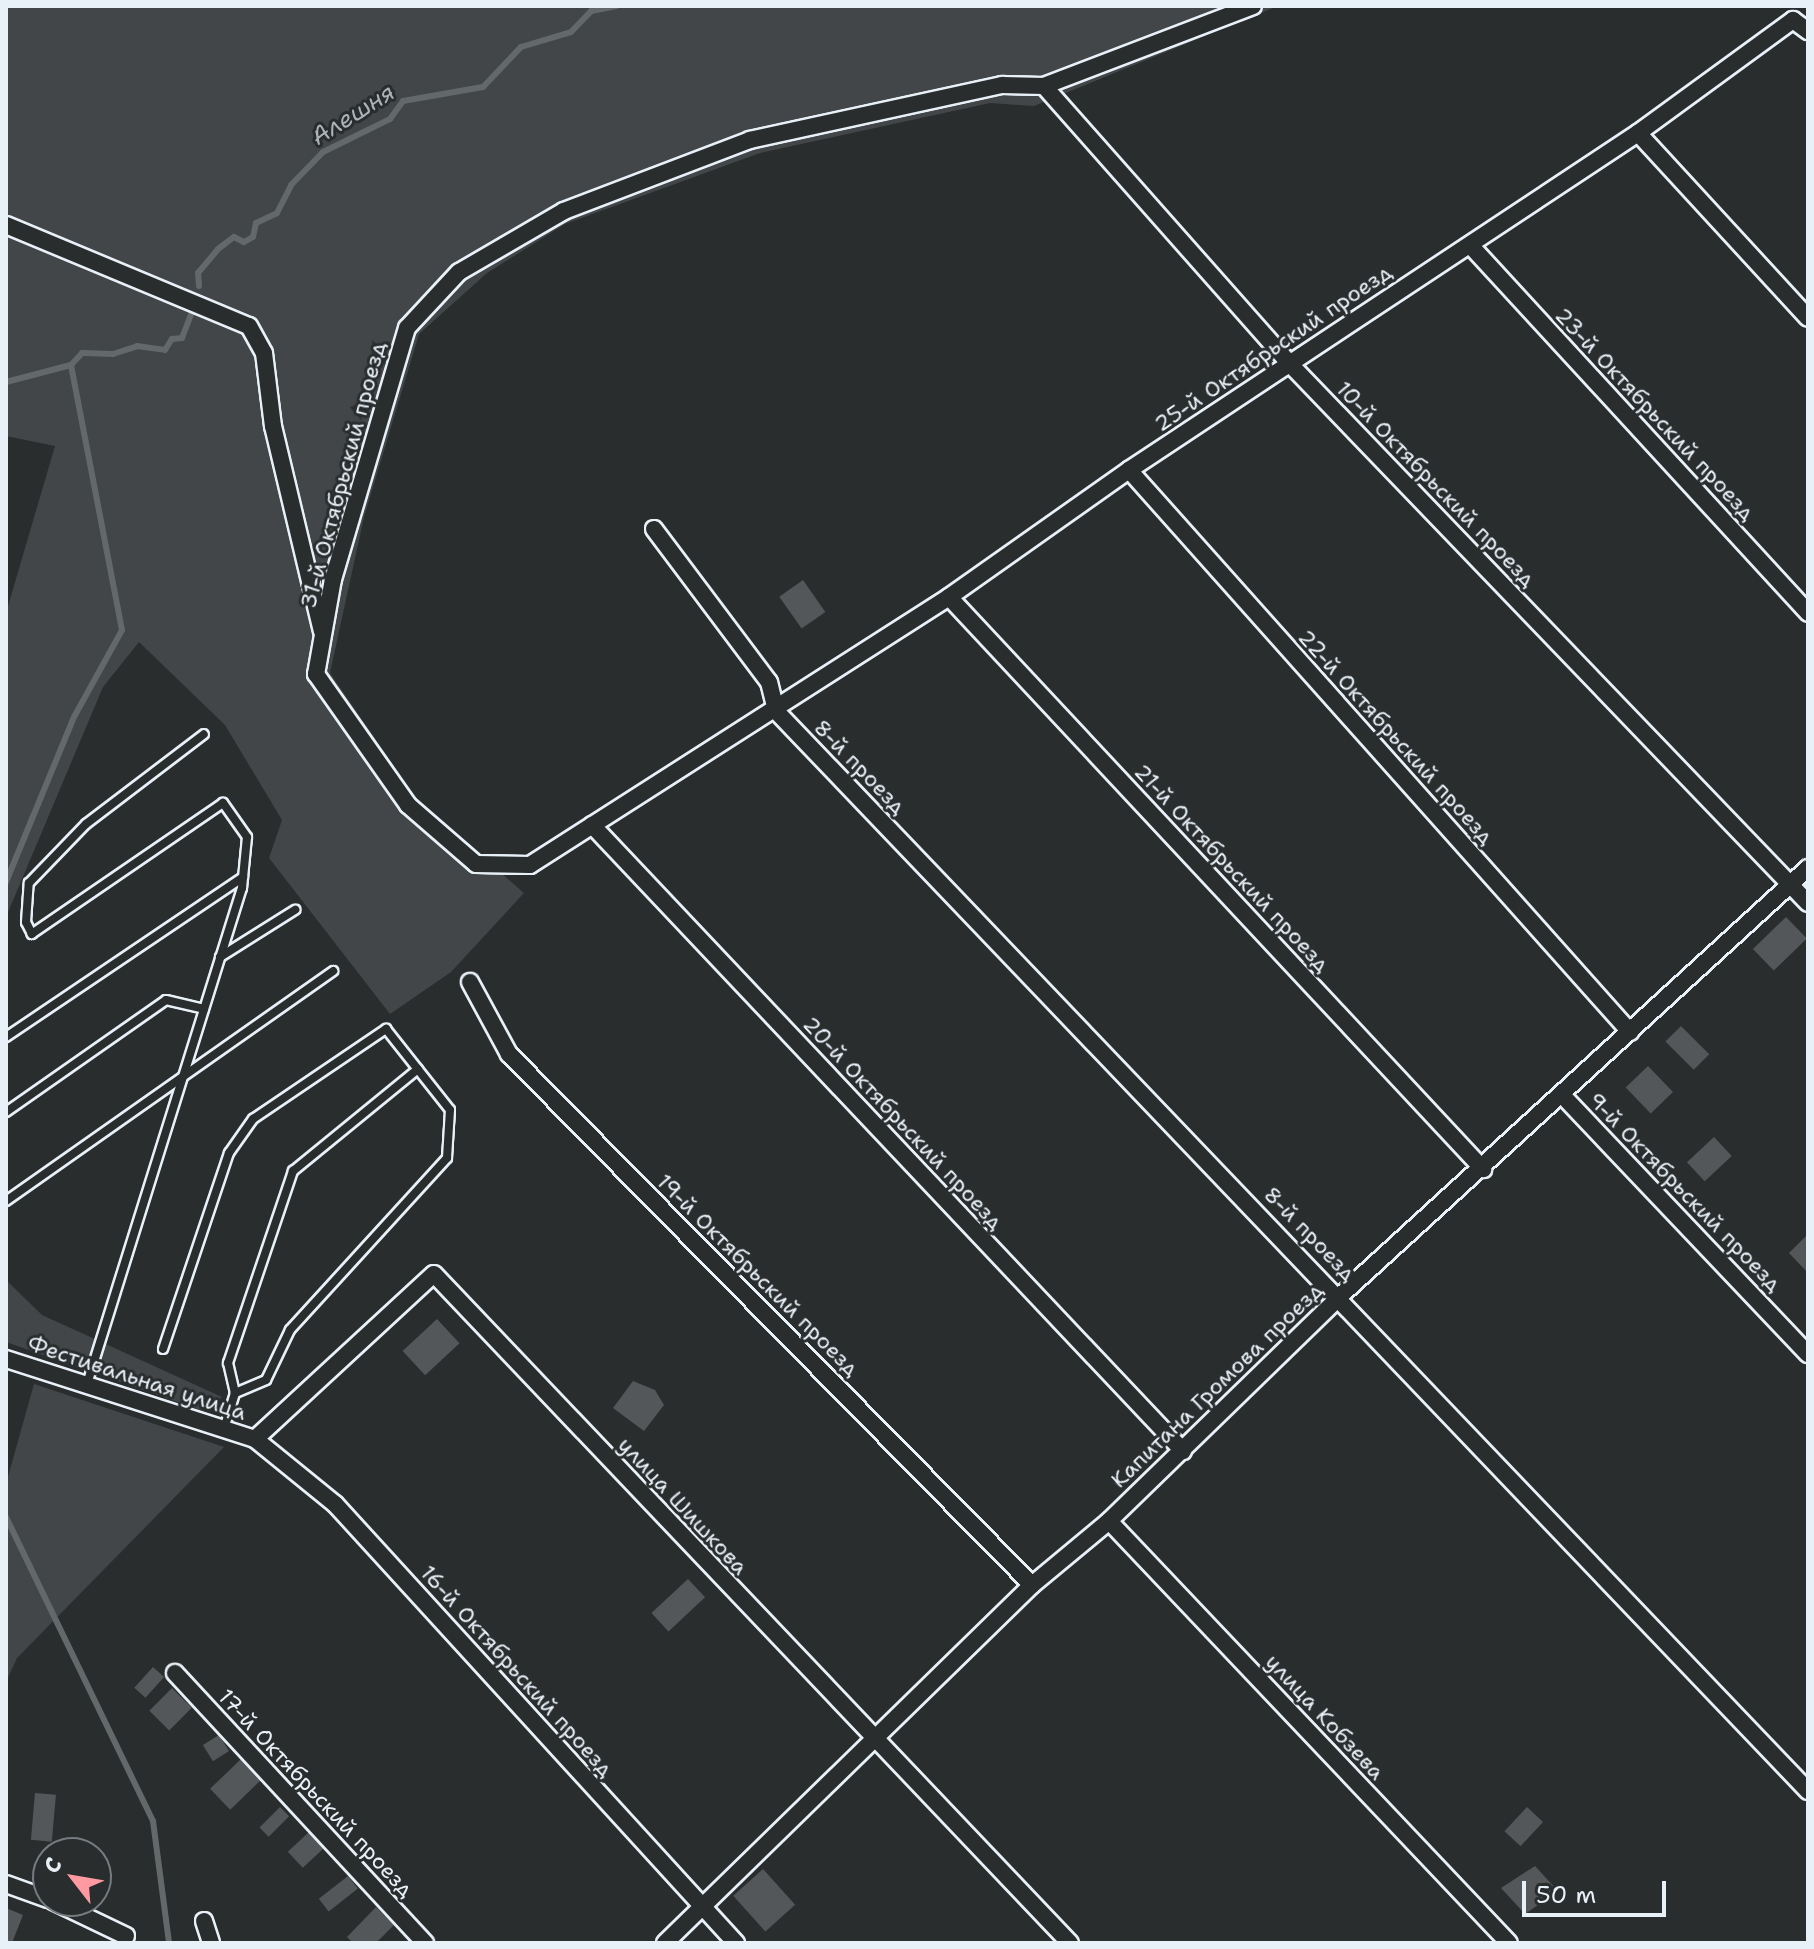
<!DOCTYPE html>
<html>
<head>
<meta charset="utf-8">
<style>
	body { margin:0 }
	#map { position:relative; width:1814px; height:1949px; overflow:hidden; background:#2a2d2e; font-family:"Shantell Sans",sans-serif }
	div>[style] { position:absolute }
	.green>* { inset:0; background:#424648 }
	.stream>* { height:6px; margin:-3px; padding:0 3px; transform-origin:3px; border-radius:3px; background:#63686b }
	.building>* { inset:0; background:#535759; transform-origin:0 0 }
	.roads { filter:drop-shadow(2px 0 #e8f1f8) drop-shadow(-2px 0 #e8f1f8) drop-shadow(0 2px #e8f1f8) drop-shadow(0 -2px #e8f1f8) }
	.lane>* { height:8px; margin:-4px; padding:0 4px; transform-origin:4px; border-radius:4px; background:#2a2d2e }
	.street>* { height:16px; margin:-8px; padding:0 8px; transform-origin:8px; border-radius:8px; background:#2a2d2e }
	span { translate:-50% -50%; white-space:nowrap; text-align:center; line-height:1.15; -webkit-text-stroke:6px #2a2d2e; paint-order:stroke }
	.street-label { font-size:22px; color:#e8f1f8 }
	.water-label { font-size:24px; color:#acb3b9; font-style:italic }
	.frame { position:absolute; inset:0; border:8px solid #e8f1f8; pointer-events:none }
	.north { position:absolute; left:32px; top:1837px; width:80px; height:80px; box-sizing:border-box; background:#2a2d2e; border:2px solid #767b7f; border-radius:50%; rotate:301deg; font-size:22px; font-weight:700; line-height:32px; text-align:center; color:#e8f1f8 }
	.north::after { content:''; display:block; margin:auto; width:28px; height:36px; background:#ff9aa2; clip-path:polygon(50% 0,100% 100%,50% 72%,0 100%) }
	.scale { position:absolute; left:1522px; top:1881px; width:144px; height:36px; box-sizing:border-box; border:4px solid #e8f1f8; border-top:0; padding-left:10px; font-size:24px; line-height:28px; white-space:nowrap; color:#e8f1f8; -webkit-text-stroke:6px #2a2d2e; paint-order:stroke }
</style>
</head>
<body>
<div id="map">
	<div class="green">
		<i style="clip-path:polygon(6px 6px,1278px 6px,1034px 106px,990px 103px,760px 153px,565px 224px,487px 273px,419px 334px,364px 517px,330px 673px,415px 797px,524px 893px,451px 972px,390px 1014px,269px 858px,282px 820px,225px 725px,139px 642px,103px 687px,6px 917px,6px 613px,55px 446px,6px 436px)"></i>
		<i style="clip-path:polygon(6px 1280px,42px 1315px,222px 1397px,203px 1411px,6px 1342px)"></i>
		<i style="clip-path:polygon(34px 1384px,224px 1447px,17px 1658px,6px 1682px,6px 1484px)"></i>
	</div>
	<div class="stream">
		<i style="left:199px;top:286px;width:13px;rotate:-94deg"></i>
		<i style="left:198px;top:273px;width:31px;rotate:-50deg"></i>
		<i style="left:218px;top:249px;width:20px;rotate:-37deg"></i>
		<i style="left:234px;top:237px;width:11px;rotate:27deg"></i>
		<i style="left:244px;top:242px;width:10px;rotate:-29deg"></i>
		<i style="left:253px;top:237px;width:14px;rotate:-78deg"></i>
		<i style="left:256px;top:223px;width:23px;rotate:-25deg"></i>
		<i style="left:277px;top:213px;width:31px;rotate:-63deg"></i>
		<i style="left:291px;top:185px;width:46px;rotate:-45.9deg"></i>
		<i style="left:323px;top:152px;width:75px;rotate:-26.2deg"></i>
		<i style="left:390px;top:119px;width:22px;rotate:-54deg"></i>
		<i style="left:403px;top:101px;width:81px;rotate:-9.9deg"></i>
		<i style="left:483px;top:87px;width:55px;rotate:-46.5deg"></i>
		<i style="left:521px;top:47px;width:52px;rotate:-16.7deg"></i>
		<i style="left:571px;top:32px;width:29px;rotate:-46deg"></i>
		<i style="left:591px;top:11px;width:26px;rotate:-11deg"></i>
		<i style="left:6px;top:382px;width:67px;rotate:-14.7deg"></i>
		<i style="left:71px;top:365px;width:16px;rotate:-47deg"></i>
		<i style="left:82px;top:353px;width:31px;rotate:2deg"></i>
		<i style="left:113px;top:354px;width:25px;rotate:-18deg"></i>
		<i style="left:137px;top:346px;width:28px;rotate:8deg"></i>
		<i style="left:165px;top:350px;width:13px;rotate:-58deg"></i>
		<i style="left:172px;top:339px;width:10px;rotate:-6deg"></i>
		<i style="left:182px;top:338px;width:26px;rotate:-69deg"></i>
		<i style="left:6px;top:882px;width:178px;rotate:-67.6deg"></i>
		<i style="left:74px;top:717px;width:99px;rotate:-61.1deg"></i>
		<i style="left:122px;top:630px;width:270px;rotate:-100.9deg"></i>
		<i style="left:6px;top:1517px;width:338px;rotate:64.2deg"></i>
		<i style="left:153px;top:1821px;width:123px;rotate:82.5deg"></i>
	</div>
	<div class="building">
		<i style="left:803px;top:580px;width:39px;height:29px;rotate:55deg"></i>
		<i style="left:1786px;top:917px;width:30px;height:46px;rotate:46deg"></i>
		<i style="left:1681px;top:1026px;width:40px;height:22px;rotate:45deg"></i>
		<i style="left:1648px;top:1066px;width:36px;height:31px;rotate:46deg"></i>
		<i style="left:1714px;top:1137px;width:26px;height:37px;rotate:47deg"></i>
		<i style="clip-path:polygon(1808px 1234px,1808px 1273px,1789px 1253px)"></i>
		<i style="left:437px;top:1319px;width:33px;height:47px;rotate:47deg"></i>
		<i style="clip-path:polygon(633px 1381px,655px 1390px,664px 1405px,644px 1431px,613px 1408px)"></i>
		<i style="left:688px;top:1579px;width:25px;height:50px;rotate:47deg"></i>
		<i style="left:153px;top:1667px;width:15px;height:28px;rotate:42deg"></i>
		<i style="left:172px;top:1688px;width:28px;height:32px;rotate:45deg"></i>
		<i style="left:219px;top:1735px;width:19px;height:19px;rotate:58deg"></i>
		<i style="left:241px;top:1759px;width:29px;height:43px;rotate:46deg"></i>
		<i style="left:35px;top:1793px;width:21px;height:47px;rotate:5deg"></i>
		<i style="left:280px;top:1807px;width:13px;height:29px;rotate:45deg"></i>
		<i style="left:1527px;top:1807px;width:22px;height:33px;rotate:43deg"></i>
		<i style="left:309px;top:1832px;width:22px;height:29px;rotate:47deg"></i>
		<i style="clip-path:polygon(1535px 1866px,1558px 1891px,1525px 1914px,1501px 1888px)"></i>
		<i style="left:763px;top:1869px;width:48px;height:40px;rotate:48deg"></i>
		<i style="left:348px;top:1876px;width:16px;height:37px;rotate:52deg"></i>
		<i style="clip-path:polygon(376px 1907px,394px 1925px,376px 1943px,353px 1943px,347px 1937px)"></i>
		<i style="clip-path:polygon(6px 1908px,23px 1915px,12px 1943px,6px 1943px)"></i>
	</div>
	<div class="roads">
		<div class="lane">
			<i style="left:220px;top:957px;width:89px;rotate:-32.1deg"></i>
			<i style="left:6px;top:1037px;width:286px;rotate:-34deg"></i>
			<i style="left:6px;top:1112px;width:195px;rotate:-35deg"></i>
			<i style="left:166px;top:1000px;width:39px;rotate:13deg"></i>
			<i style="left:6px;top:1201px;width:400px;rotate:-35.1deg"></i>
			<i style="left:163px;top:1349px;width:207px;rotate:-71.4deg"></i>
			<i style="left:229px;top:1153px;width:42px;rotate:-54.8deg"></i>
			<i style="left:253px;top:1119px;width:161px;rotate:-34.1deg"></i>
			<i style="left:386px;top:1029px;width:103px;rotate:51.7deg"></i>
			<i style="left:450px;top:1110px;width:48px;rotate:93.6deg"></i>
			<i style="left:447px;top:1158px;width:233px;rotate:132.4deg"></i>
			<i style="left:290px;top:1330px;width:55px;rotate:115.6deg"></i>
			<i style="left:266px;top:1380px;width:34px;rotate:157deg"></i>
			<i style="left:235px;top:1393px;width:38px;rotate:107deg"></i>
			<i style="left:87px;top:1384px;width:520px;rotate:-72.65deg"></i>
			<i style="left:242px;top:888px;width:51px;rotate:-84.4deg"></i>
			<i style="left:247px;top:837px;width:42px;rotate:-125.2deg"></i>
			<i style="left:223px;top:803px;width:232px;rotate:145.6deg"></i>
			<i style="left:32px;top:934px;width:13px;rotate:-117deg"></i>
			<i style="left:26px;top:922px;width:39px;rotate:-86deg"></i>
			<i style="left:29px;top:883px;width:82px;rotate:-46deg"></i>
			<i style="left:86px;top:824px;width:148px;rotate:-37.3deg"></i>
			<i style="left:235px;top:1393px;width:31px;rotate:-103deg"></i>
			<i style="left:228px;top:1363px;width:203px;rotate:-71.3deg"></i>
			<i style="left:293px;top:1171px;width:161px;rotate:-39.2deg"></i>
		</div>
		<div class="street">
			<i style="left:1253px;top:6px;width:224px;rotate:159.1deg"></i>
			<i style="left:1044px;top:86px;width:42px;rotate:-178.6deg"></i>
			<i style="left:1002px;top:85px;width:258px;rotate:167.7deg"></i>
			<i style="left:750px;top:140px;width:199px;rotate:159.1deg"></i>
			<i style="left:564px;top:211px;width:121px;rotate:149.8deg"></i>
			<i style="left:459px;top:272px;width:76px;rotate:132.9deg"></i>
			<i style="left:407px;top:328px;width:262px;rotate:106.4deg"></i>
			<i style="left:333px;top:579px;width:97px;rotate:100.1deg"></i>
			<i style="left:316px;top:674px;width:160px;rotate:54.9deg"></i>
			<i style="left:408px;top:805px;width:90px;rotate:40.9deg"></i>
			<i style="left:476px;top:864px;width:54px;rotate:1.1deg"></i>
			<i style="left:530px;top:865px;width:497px;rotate:-32.6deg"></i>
			<i style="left:949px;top:597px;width:220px;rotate:-35.2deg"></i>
			<i style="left:1129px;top:470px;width:610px;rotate:-33.51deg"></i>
			<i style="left:1638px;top:133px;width:192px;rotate:-36.1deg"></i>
			<i style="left:1793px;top:20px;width:19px;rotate:36deg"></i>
			<i style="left:1044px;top:86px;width:370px;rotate:48.5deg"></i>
			<i style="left:1289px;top:363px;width:749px;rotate:46.14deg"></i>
			<i style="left:1638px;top:133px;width:251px;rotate:47.4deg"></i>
			<i style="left:6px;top:225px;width:263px;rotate:22.6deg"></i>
			<i style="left:249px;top:326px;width:31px;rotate:61deg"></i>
			<i style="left:264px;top:353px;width:74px;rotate:83deg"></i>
			<i style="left:273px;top:426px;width:211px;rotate:76.6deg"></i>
			<i style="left:1470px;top:245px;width:500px;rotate:47.4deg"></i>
			<i style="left:1129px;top:470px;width:753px;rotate:48.28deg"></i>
			<i style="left:654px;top:529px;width:191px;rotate:53.1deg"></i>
			<i style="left:769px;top:682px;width:30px;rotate:76deg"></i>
			<i style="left:776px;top:711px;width:1494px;rotate:46.3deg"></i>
			<i style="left:949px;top:597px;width:783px;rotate:46.97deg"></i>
			<i style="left:592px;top:825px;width:861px;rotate:46.65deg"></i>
			<i style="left:470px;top:982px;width:82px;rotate:61.6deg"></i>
			<i style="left:509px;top:1054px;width:745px;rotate:45.43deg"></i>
			<i style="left:1563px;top:1096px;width:356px;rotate:46.5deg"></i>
			<i style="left:6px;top:1359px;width:262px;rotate:17.8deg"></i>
			<i style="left:255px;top:1439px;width:103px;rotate:39.1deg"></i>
			<i style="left:335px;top:1504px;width:595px;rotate:47.59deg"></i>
			<i style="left:255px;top:1439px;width:243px;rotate:-42.7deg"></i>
			<i style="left:434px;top:1274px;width:923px;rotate:46.45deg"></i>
			<i style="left:1109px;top:1521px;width:581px;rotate:46.53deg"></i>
			<i style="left:175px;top:1673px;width:368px;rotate:47.2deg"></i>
			<i style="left:6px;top:1884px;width:45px;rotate:19.7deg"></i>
			<i style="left:53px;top:1901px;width:81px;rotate:25.6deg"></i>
			<i style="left:204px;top:1921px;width:23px;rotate:72deg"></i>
			<i style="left:665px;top:1943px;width:513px;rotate:-44.29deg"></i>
			<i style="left:1032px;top:1585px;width:100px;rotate:-39.7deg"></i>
			<i style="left:1109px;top:1521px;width:322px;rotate:-44.2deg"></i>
			<i style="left:1340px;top:1296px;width:634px;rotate:-42.44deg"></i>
		</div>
	</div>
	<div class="street-label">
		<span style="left:1273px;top:348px;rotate:-34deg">25-й Октябрьский проезд</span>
		<span style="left:1655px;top:414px;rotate:47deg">23-й Октябрьский проезд</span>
		<span style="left:343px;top:475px;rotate:-75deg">31-й Октябрьский проезд</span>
		<span style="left:1436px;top:484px;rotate:46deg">10-й Октябрьский проезд</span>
		<span style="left:1396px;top:737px;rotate:48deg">22-й Октябрьский проезд</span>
		<span style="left:860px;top:767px;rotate:46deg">8-й проезд</span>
		<span style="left:1232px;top:868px;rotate:47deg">21-й Октябрьский проезд</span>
		<span style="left:903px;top:1123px;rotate:47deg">20-й Октябрьский проезд</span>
		<span style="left:1685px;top:1192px;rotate:46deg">9-й Октябрьский проезд</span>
		<span style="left:1310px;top:1234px;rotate:46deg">8-й проезд</span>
		<span style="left:758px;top:1275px;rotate:45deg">19-й Октябрьский проезд</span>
		<span style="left:137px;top:1378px;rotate:18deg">Фестивальная улица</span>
		<span style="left:1217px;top:1385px;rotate:-44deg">Капитана Громова проезд</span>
		<span style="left:683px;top:1506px;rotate:47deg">улица Шишкова</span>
		<span style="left:517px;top:1671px;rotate:48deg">16-й Октябрьский проезд</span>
		<span style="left:1325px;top:1717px;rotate:47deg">улица Кобзева</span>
		<span style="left:316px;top:1793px;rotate:47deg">17-й Октябрьский проезд</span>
	</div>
	<div class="water-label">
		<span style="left:353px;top:115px;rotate:-32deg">Алешня</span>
	</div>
	<div class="frame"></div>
	<div class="north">С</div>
	<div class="scale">50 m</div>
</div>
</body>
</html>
